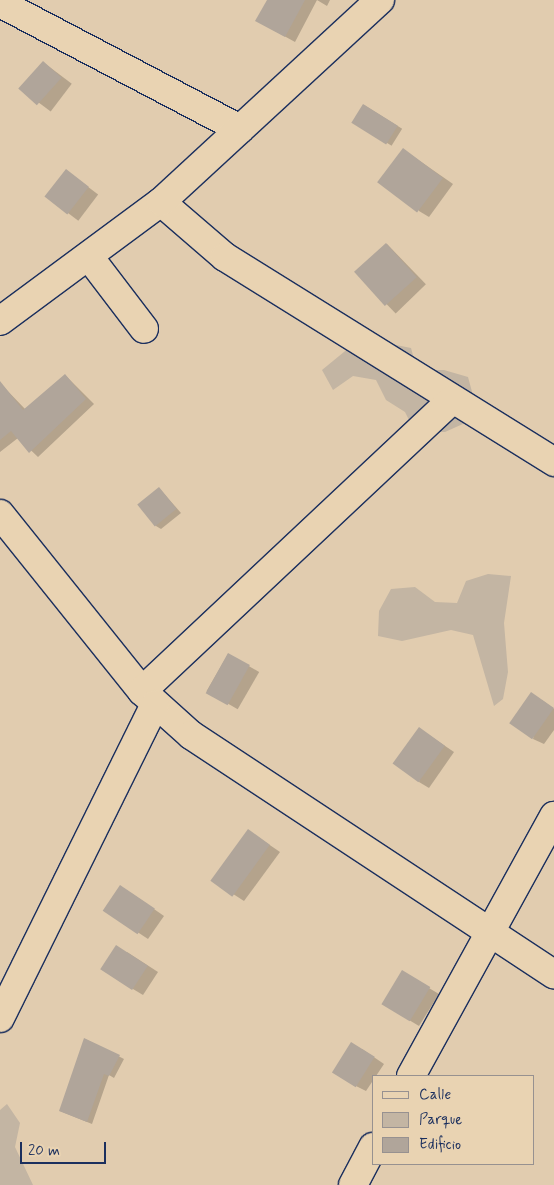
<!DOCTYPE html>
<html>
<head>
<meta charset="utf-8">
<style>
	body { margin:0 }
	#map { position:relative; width:554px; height:1185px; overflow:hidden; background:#e1ccaf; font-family:Mynerve,sans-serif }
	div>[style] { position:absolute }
	.green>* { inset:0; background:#c3b5a3 }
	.shadow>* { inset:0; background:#0003; transform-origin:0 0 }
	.building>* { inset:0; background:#b0a59a; transform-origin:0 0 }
	.roads { filter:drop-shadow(1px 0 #1b2f5e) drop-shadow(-1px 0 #1b2f5e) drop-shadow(0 1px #1b2f5e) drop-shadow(0 -1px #1b2f5e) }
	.minor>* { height:28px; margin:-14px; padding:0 14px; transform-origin:14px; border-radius:14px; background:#e9d3b2 }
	span { translate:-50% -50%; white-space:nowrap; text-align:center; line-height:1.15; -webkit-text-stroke:4.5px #e9d3b2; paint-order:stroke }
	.legend { position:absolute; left:372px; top:1075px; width:162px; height:90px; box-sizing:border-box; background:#e9d3b2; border:1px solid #979190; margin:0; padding:6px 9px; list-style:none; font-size:15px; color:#1b2f5e }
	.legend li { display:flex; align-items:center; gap:10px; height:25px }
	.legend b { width:25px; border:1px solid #979190 }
	.scale { position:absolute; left:20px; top:1142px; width:86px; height:22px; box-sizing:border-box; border:2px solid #1b2f5e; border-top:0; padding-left:6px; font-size:15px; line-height:18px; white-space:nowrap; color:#1b2f5e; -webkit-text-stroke:4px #e9d3b2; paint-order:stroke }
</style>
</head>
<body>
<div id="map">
	<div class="green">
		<i style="clip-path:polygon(361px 338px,411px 348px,417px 370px,444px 370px,468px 377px,474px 399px,465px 423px,445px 432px,415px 432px,405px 412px,386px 400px,376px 380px,353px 376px,333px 390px,322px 370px)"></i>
		<i style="clip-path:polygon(488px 574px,511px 576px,504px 623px,508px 672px,503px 699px,494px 706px,473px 635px,451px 630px,402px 641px,378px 636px,379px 611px,391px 589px,415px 587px,435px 602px,457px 603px,466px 581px)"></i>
		<i style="clip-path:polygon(7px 1104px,20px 1123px,15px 1147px,33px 1185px,0 1185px,0 1110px)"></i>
	</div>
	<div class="shadow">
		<i style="clip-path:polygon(268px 0,330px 0,327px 6px,317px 0,295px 42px,266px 26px)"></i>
		<i style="left:43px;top:62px;width:36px;height:35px;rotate:37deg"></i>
		<i style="left:364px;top:105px;width:45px;height:20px;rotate:32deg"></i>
		<i style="clip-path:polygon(404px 150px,453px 184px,429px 217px,419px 211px)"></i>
		<i style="left:67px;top:171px;width:39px;height:33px;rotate:37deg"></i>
		<i style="left:387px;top:244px;width:56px;height:42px;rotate:46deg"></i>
		<i style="clip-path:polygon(65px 375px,94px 404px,38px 457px,18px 438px,0 452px,0 383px,26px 410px)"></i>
		<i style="clip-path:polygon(159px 488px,181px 513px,161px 529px,156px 526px)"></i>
		<i style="left:228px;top:654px;width:36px;height:43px;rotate:30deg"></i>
		<i style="clip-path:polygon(542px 700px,554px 709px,554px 730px,544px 744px,533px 739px)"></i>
		<i style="clip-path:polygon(429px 735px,454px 752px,429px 788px,419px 782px)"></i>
		<i style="clip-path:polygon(258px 837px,280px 852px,244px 901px,213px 881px)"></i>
		<i style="clip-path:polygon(131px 893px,164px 916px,148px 939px,104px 910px)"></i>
		<i style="clip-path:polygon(127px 952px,158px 972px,143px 995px,133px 989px)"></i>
		<i style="clip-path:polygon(412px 978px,439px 994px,419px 1026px,409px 1020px)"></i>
		<i style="clip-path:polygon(85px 1039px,124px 1059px,114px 1078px,109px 1075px,92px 1124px,60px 1111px)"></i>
		<i style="clip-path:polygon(362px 1049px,384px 1064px,366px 1091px,356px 1086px)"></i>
	</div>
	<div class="building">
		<i style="clip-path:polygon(267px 0,305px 0,285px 37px,255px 21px)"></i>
		<i style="left:43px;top:61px;width:25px;height:37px;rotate:42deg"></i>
		<i style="left:363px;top:104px;width:41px;height:22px;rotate:32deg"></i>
		<i style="left:403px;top:148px;width:50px;height:43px;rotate:37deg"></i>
		<i style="left:66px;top:169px;width:29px;height:35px;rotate:38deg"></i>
		<i style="left:386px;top:243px;width:46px;height:43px;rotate:48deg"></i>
		<i style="clip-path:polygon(65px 374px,86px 399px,29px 453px,11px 431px,0 440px,0 381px,23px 410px)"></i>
		<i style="left:159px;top:487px;width:28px;height:28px;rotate:51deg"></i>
		<i style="left:228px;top:653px;width:25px;height:46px;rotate:29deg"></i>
		<i style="left:531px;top:692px;width:28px;height:38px;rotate:35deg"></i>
		<i style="left:419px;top:727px;width:32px;height:45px;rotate:36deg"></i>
		<i style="left:248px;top:829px;width:27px;height:64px;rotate:36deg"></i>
		<i style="left:120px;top:885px;width:42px;height:31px;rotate:34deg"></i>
		<i style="left:116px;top:945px;width:38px;height:29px;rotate:33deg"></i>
		<i style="left:402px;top:970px;width:33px;height:40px;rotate:31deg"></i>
		<i style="clip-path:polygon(84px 1038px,120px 1055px,109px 1076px,104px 1074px,87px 1122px,59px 1111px)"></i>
		<i style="left:351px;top:1042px;width:28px;height:36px;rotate:32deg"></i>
	</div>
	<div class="roads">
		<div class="minor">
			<i style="left:0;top:3px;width:271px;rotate:27.7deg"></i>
			<i style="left:161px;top:202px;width:84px;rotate:40.7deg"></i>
			<i style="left:225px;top:257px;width:388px;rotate:31.9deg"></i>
			<i style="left:90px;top:258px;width:89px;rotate:52.7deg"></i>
			<i style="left:0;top:321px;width:200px;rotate:-36.5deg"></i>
			<i style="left:161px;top:202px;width:298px;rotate:-42.7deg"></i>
			<i style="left:0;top:514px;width:227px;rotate:51.3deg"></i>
			<i style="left:142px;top:691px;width:66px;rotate:41.9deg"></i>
			<i style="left:191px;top:735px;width:435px;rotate:33.4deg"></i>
			<i style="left:142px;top:691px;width:425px;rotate:-43.2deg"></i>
			<i style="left:0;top:1018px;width:350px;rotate:-63.7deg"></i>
			<i style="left:411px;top:1076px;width:297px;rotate:-61.2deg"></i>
			<i style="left:353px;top:1185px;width:43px;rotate:-62.2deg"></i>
		</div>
	</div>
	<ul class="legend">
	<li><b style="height:6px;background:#e9d3b2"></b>Calle</li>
	<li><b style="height:14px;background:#c3b5a3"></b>Parque</li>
	<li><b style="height:14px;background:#b0a59a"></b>Edificio</li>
	</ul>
	<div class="scale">20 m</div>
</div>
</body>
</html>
